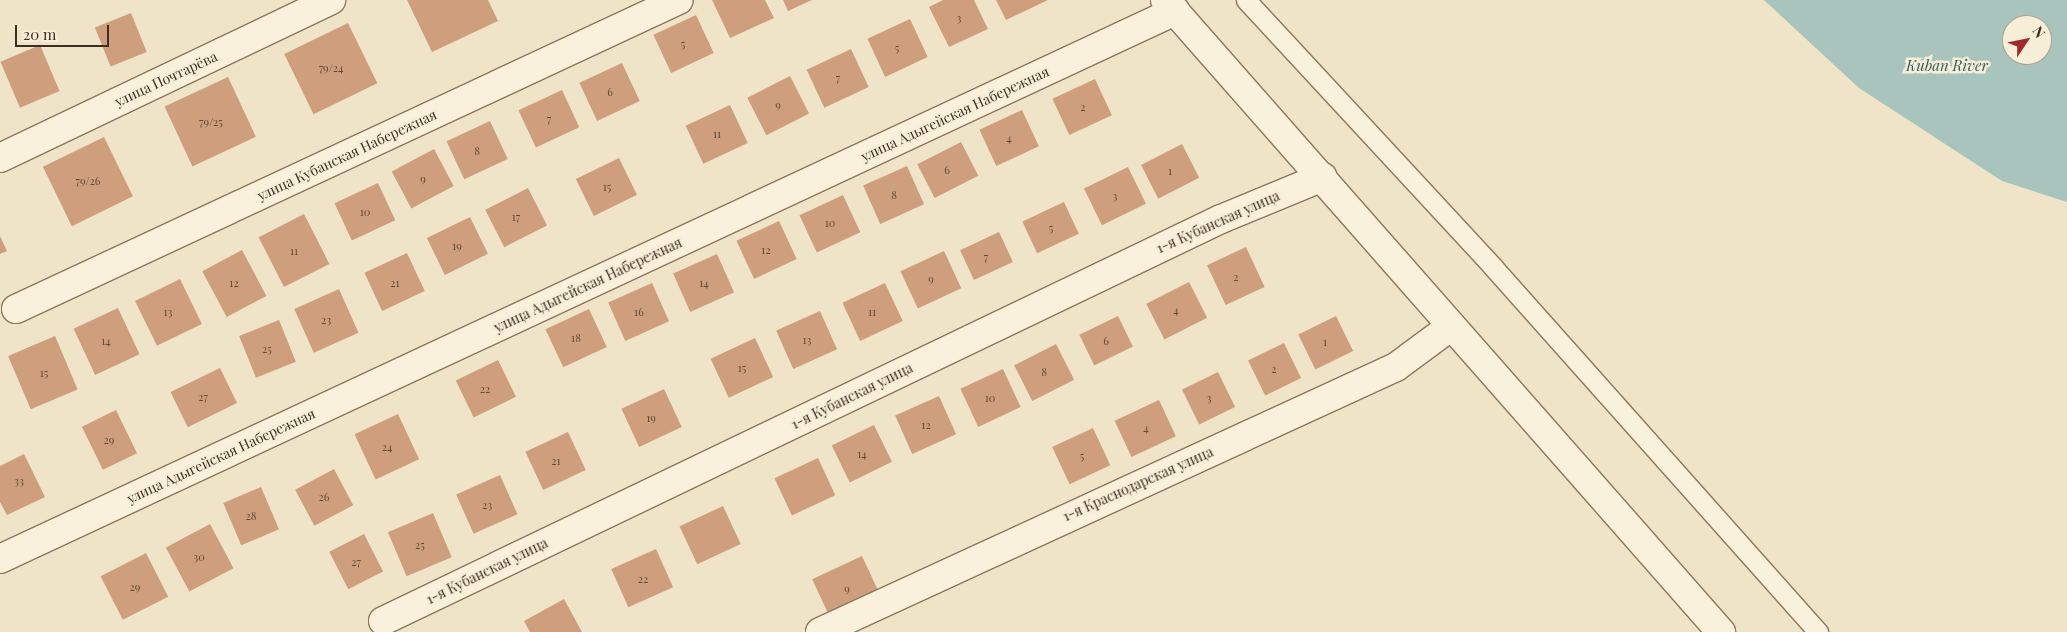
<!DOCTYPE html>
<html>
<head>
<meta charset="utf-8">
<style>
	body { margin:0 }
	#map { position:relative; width:2067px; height:632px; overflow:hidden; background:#f0e4c8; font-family:"Playfair Display",serif }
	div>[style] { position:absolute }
	.water>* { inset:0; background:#a9c4bc }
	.building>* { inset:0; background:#cf9f7d; transform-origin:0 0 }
	.roads { filter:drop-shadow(1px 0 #8d765c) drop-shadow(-1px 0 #8d765c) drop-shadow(0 1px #8d765c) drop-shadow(0 -1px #8d765c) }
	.lane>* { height:19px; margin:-9.5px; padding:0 9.5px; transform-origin:9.5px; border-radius:9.5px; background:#faf1dc }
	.street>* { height:28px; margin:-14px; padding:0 14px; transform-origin:14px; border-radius:14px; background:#faf1dc }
	.secondary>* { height:28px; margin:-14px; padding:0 14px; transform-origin:14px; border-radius:14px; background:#faf1dc }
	span { translate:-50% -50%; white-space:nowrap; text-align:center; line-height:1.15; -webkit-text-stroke:5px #f7eed8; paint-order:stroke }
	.number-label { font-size:11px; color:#624a37 }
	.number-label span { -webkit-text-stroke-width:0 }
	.street-label { font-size:14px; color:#3d2e20 }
	.water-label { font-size:15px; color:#2f5d5a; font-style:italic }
	.north { position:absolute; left:2002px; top:15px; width:50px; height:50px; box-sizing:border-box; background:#f7eed8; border:1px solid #ada18e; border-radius:50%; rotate:56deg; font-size:14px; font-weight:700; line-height:20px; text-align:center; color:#3d2e20 }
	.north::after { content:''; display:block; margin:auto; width:18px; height:22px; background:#9e2a2b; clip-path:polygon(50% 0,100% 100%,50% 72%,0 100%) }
	.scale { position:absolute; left:15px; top:25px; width:94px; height:22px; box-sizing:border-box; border:2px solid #3d2e20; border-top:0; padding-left:6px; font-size:15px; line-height:18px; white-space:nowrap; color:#3d2e20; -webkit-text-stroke:4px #f7eed8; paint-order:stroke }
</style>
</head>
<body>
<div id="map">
	<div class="water">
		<i style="clip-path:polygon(evenodd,1764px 0,2067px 0,2067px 202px,2002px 181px,1859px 88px,1764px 0,2012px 25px,2042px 25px,2042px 55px,2012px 55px,2012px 25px)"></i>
	</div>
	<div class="building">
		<i style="clip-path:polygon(407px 0,488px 0,498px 21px,432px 52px)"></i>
		<i style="clip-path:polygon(712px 0,765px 0,774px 18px,730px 38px)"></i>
		<i style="clip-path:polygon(783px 0,812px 0,788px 11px)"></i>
		<i style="clip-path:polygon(943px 0,974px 0,988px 29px,949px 47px,929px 7px)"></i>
		<i style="clip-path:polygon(996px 0,1048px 0,1006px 20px)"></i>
		<i style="left:131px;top:13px;width:42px;height:39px;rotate:68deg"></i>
		<i style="left:696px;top:15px;width:42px;height:47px;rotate:65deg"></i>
		<i style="left:910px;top:19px;width:42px;height:47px;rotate:65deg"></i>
		<i style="left:348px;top:23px;width:67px;height:71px;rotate:64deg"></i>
		<i style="left:40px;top:45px;width:50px;height:43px;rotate:67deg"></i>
		<i style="left:851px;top:49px;width:42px;height:49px;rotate:65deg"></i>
		<i style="left:622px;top:63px;width:42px;height:47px;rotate:65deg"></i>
		<i style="left:790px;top:76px;width:42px;height:48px;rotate:63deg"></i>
		<i style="left:228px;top:77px;width:66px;height:70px;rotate:65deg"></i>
		<i style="left:1095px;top:79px;width:40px;height:47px;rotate:65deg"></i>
		<i style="left:562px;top:90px;width:41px;height:48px;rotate:65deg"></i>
		<i style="left:730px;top:105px;width:42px;height:49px;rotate:65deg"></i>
		<i style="left:1022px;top:110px;width:40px;height:47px;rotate:65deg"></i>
		<i style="left:490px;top:121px;width:42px;height:48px;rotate:65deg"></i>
		<i style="left:104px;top:137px;width:66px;height:68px;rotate:64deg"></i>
		<i style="left:961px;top:142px;width:38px;height:49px;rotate:63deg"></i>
		<i style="left:1182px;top:144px;width:38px;height:46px;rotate:63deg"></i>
		<i style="left:434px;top:149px;width:42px;height:48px;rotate:62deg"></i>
		<i style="left:619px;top:158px;width:41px;height:48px;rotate:64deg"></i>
		<i style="left:907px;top:166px;width:42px;height:48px;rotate:66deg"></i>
		<i style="left:1128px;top:167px;width:41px;height:49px;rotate:64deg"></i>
		<i style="left:378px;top:183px;width:41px;height:48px;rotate:65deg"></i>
		<i style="left:528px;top:188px;width:42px;height:48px;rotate:63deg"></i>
		<i style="left:843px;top:195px;width:41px;height:48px;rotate:65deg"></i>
		<i style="left:1064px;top:202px;width:35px;height:46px;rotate:65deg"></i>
		<i style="left:304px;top:214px;width:56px;height:51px;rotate:63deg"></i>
		<i style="left:470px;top:217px;width:41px;height:48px;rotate:64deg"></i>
		<i style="left:779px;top:221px;width:42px;height:47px;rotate:65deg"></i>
		<i style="left:999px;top:232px;width:33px;height:43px;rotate:65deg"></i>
		<i style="clip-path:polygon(0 236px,7px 251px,0 254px)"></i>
		<i style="left:1246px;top:247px;width:44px;height:43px;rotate:65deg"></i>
		<i style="left:242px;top:250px;width:52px;height:45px;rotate:62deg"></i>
		<i style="left:944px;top:251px;width:41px;height:48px;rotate:65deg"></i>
		<i style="left:407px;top:253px;width:42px;height:47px;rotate:65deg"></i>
		<i style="left:717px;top:254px;width:42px;height:48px;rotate:66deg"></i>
		<i style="left:180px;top:279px;width:50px;height:50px;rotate:64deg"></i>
		<i style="left:1189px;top:282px;width:40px;height:48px;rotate:63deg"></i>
		<i style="left:652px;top:283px;width:42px;height:48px;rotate:66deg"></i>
		<i style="left:885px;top:283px;width:42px;height:47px;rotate:65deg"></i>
		<i style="left:339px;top:289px;width:48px;height:49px;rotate:66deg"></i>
		<i style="left:118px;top:308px;width:51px;height:49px;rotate:65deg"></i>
		<i style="left:589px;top:309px;width:42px;height:48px;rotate:65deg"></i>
		<i style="left:820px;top:311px;width:42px;height:48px;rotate:66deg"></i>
		<i style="left:1118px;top:316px;width:34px;height:43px;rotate:64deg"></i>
		<i style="left:1336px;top:316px;width:39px;height:42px;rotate:64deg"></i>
		<i style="left:279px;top:320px;width:45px;height:43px;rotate:68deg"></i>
		<i style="left:55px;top:336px;width:58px;height:51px;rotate:67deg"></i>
		<i style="left:755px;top:338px;width:43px;height:49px;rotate:65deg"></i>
		<i style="left:1284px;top:343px;width:39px;height:40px;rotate:64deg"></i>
		<i style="left:1056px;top:344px;width:40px;height:47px;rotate:63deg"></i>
		<i style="left:498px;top:360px;width:41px;height:47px;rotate:64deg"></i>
		<i style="left:220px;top:368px;width:39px;height:55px;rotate:64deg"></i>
		<i style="left:1003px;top:369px;width:42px;height:47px;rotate:65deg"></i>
		<i style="left:1218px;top:372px;width:39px;height:40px;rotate:64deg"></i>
		<i style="left:664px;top:389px;width:42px;height:47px;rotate:65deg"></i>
		<i style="left:939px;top:396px;width:42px;height:48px;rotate:66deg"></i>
		<i style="left:1159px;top:400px;width:40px;height:49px;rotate:65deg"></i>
		<i style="left:116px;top:410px;width:48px;height:38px;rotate:64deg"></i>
		<i style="left:398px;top:414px;width:50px;height:48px;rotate:65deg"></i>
		<i style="left:874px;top:425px;width:41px;height:47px;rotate:64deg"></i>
		<i style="left:1093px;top:428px;width:41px;height:45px;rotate:65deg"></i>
		<i style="left:568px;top:432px;width:42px;height:47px;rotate:65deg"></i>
		<i style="clip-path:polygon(24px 454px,45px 497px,7px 515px,0 502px,0 466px)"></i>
		<i style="left:818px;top:458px;width:41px;height:48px;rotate:65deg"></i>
		<i style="left:334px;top:469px;width:41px;height:44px;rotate:62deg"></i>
		<i style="left:500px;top:475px;width:43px;height:48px;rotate:66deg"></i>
		<i style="left:261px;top:487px;width:46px;height:41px;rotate:67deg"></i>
		<i style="left:723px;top:506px;width:42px;height:48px;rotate:65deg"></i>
		<i style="left:433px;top:513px;width:48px;height:49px;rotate:67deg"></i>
		<i style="left:210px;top:524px;width:50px;height:50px;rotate:62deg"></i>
		<i style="left:364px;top:534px;width:42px;height:39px;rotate:63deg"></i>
		<i style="left:656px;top:549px;width:42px;height:49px;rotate:66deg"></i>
		<i style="left:146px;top:553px;width:49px;height:51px;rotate:63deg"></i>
		<i style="left:862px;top:556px;width:47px;height:55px;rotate:65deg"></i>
		<i style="clip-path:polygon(564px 599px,582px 632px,530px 632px,524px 621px)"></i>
	</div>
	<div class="roads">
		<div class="lane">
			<i style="left:1246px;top:0;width:364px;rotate:47.2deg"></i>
			<i style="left:1493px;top:267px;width:489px;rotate:48.3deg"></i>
		</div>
		<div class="street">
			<i style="left:0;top:158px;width:367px;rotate:-25.5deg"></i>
			<i style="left:16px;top:309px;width:731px;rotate:-24.99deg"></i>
			<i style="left:0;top:559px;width:1297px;rotate:-25deg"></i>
			<i style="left:383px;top:621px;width:929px;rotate:-25.63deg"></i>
			<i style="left:1221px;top:219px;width:110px;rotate:-22.4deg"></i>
			<i style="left:820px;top:632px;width:634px;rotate:-24.71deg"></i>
			<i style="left:1396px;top:367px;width:67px;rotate:-36.5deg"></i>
		</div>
		<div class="secondary">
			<i style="left:1165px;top:0;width:842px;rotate:48.66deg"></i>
		</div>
	</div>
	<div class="number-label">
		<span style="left:959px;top:18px">3</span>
		<span style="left:683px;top:44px">5</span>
		<span style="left:897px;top:48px">5</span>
		<span style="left:331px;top:68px">79/24</span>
		<span style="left:838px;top:78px">7</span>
		<span style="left:610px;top:92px">6</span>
		<span style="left:778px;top:105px">9</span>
		<span style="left:1083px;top:107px">2</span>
		<span style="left:549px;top:119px">7</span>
		<span style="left:211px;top:122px">79/25</span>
		<span style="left:717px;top:134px">11</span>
		<span style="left:1009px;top:138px">4</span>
		<span style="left:477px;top:151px">8</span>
		<span style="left:947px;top:170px">6</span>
		<span style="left:1170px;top:171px">1</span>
		<span style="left:423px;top:179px">9</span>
		<span style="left:88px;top:181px">79/26</span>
		<span style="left:607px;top:187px">15</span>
		<span style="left:894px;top:195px">8</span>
		<span style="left:1115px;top:196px">3</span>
		<span style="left:365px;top:212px">10</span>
		<span style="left:516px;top:217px">17</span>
		<span style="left:830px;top:223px">10</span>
		<span style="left:1051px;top:228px">5</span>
		<span style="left:457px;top:246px">19</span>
		<span style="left:766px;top:250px">12</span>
		<span style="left:294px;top:251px">11</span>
		<span style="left:986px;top:257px">7</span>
		<span style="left:1236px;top:277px">2</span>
		<span style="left:931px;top:279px">9</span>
		<span style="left:234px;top:283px">12</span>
		<span style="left:395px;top:283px">21</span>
		<span style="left:704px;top:283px">14</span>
		<span style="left:1176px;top:310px">4</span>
		<span style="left:168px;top:312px">13</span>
		<span style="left:639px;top:312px">16</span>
		<span style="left:872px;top:312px">11</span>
		<span style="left:326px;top:320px">23</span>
		<span style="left:576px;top:338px">18</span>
		<span style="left:807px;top:340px">13</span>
		<span style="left:106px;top:341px">14</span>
		<span style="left:1106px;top:341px">6</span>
		<span style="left:1325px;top:342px">1</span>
		<span style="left:267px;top:349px">25</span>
		<span style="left:742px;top:368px">15</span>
		<span style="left:1274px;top:369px">2</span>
		<span style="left:1044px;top:372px">8</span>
		<span style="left:44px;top:373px">15</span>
		<span style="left:485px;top:389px">22</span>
		<span style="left:203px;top:397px">27</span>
		<span style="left:990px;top:398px">10</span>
		<span style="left:1209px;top:398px">3</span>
		<span style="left:651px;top:418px">19</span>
		<span style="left:926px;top:425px">12</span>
		<span style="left:1146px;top:428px">4</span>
		<span style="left:109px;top:440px">29</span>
		<span style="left:387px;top:447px">24</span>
		<span style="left:862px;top:454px">14</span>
		<span style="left:1082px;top:456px">5</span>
		<span style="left:556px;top:461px">21</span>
		<span style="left:19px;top:481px">33</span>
		<span style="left:324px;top:497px">26</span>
		<span style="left:487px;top:505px">23</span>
		<span style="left:251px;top:516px">28</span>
		<span style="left:420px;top:545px">25</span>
		<span style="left:199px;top:557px">30</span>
		<span style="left:356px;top:562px">27</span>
		<span style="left:643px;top:579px">22</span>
		<span style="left:135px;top:587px">29</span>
		<span style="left:847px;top:589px">9</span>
	</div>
	<div class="street-label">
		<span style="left:166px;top:79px;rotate:-25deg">улица Почтарёва</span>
		<span style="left:955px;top:114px;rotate:-25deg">улица Адыгейская Набережная</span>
		<span style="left:347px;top:155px;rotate:-25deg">улица Кубанская Набережная</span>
		<span style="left:1218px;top:222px;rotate:-24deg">1-я Кубанская улица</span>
		<span style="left:588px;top:285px;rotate:-25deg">улица Адыгейская Набережная</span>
		<span style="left:852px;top:396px;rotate:-26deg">1-я Кубанская улица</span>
		<span style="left:221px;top:456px;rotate:-25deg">улица Адыгейская Набережная</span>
		<span style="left:1138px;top:484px;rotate:-24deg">1-я Краснодарская улица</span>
		<span style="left:487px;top:571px;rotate:-26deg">1-я Кубанская улица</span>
	</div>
	<div class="water-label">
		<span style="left:1947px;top:66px">Kuban River</span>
	</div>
	<div class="north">N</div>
	<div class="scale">20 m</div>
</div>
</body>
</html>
